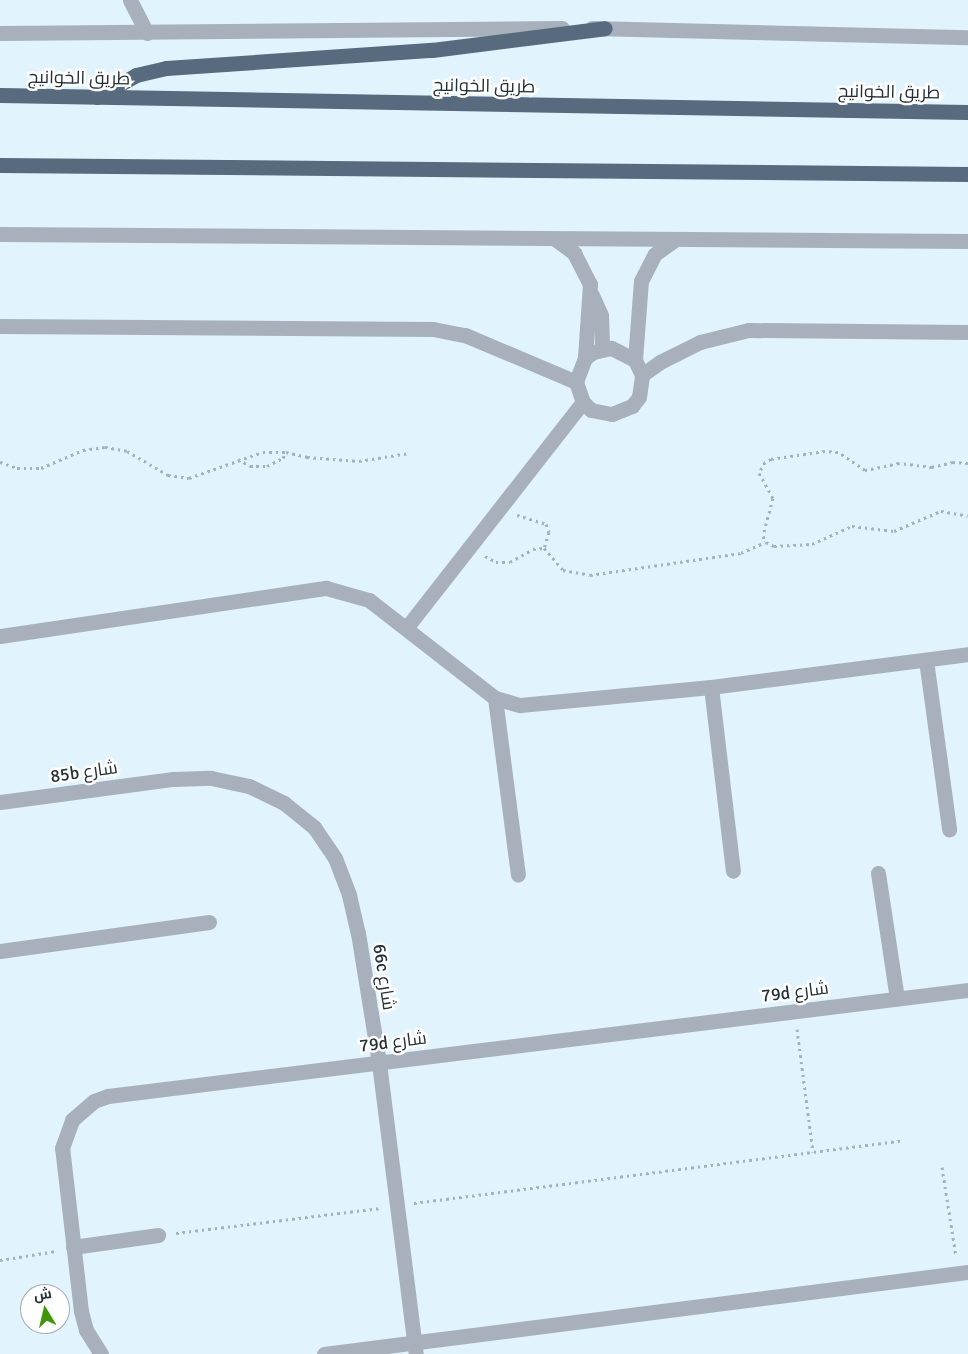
<!DOCTYPE html>
<html>
<head>
<meta charset="utf-8">
<style>
	body { margin:0 }
	#map { position:relative; width:968px; height:1354px; overflow:hidden; background:#e1f3fd; font-family:Signika,Cairo,sans-serif }
	div>[style] { position:absolute }
	.path>* { height:3px; margin-top:-1.5px; transform-origin:0; background:repeating-linear-gradient(90deg,#a3b3bb 0 2.5px,transparent 0 6.5px) }
	.minor>* { height:15px; margin:-7.5px; padding:0 7.5px; transform-origin:7.5px; border-radius:7.5px; background:#a8b1bb }
	.highway>* { height:15px; margin:-7.5px; padding:0 7.5px; transform-origin:7.5px; border-radius:7.5px; background:#576a7e }
	span { translate:-50% -50%; white-space:nowrap; text-align:center; line-height:1.15; -webkit-text-stroke:5px #fff; paint-order:stroke }
	.street-label { font-size:18px; color:#243036 }
	.north { position:absolute; left:20px; top:1284px; width:50px; height:50px; box-sizing:border-box; background:#fff; border:1px solid #a7acaf; border-radius:50%; rotate:351deg; font-size:14px; font-weight:700; line-height:20px; text-align:center; color:#243036 }
	.north::after { content:''; display:block; margin:auto; width:18px; height:22px; background:#3f9609; clip-path:polygon(50% 0,100% 100%,50% 72%,0 100%) }
</style>
</head>
<body>
<div id="map">
	<div class="path">
		<i style="left:238px;top:459px;width:14px;rotate:30deg"></i>
		<i style="left:250px;top:466px;width:17px"></i>
		<i style="left:267px;top:466px;width:18px;rotate:-27deg"></i>
		<i style="left:283px;top:458px;width:7px;rotate:-63deg"></i>
		<i style="left:0;top:462px;width:18px;rotate:19deg"></i>
		<i style="left:17px;top:468px;width:24px"></i>
		<i style="left:41px;top:468px;width:46px;rotate:-23.2deg"></i>
		<i style="left:83px;top:450px;width:22px;rotate:-8deg"></i>
		<i style="left:105px;top:447px;width:22px;rotate:10deg"></i>
		<i style="left:127px;top:451px;width:48px;rotate:30.3deg"></i>
		<i style="left:168px;top:475px;width:21px;rotate:8deg"></i>
		<i style="left:189px;top:478px;width:78px;rotate:-19.4deg"></i>
		<i style="left:263px;top:452px;width:23px"></i>
		<i style="left:286px;top:452px;width:22px;rotate:13deg"></i>
		<i style="left:307px;top:457px;width:52px;rotate:4.4deg"></i>
		<i style="left:359px;top:461px;width:51px;rotate:-9.1deg"></i>
		<i style="left:968px;top:463px;width:15px;rotate:-176deg"></i>
		<i style="left:953px;top:462px;width:22px;rotate:167deg"></i>
		<i style="left:932px;top:467px;width:33px;rotate:-173deg"></i>
		<i style="left:899px;top:463px;width:35px;rotate:168deg"></i>
		<i style="left:865px;top:470px;width:32px;rotate:-146deg"></i>
		<i style="left:838px;top:452px;width:13px;rotate:-176deg"></i>
		<i style="left:825px;top:451px;width:55px;rotate:171.6deg"></i>
		<i style="left:771px;top:459px;width:7px;rotate:153deg"></i>
		<i style="left:765px;top:462px;width:13px;rotate:119deg"></i>
		<i style="left:759px;top:473px;width:29px;rotate:61deg"></i>
		<i style="left:773px;top:498px;width:39px;rotate:105deg"></i>
		<i style="left:763px;top:536px;width:7px;rotate:63deg"></i>
		<i style="left:766px;top:542px;width:9px;rotate:27deg"></i>
		<i style="left:774px;top:546px;width:38px;rotate:-3deg"></i>
		<i style="left:812px;top:544px;width:44px;rotate:-24.2deg"></i>
		<i style="left:852px;top:526px;width:42px;rotate:6.8deg"></i>
		<i style="left:894px;top:531px;width:51px;rotate:-23.1deg"></i>
		<i style="left:941px;top:511px;width:27px;rotate:10deg"></i>
		<i style="left:517px;top:515px;width:30px;rotate:17deg"></i>
		<i style="left:546px;top:524px;width:9px;rotate:69deg"></i>
		<i style="left:549px;top:532px;width:17px;rotate:107deg"></i>
		<i style="left:485px;top:556px;width:13px;rotate:29deg"></i>
		<i style="left:496px;top:562px;width:14px"></i>
		<i style="left:510px;top:562px;width:26px;rotate:-29deg"></i>
		<i style="left:533px;top:549px;width:11px;rotate:-5deg"></i>
		<i style="left:544px;top:548px;width:29px;rotate:49deg"></i>
		<i style="left:563px;top:570px;width:27px;rotate:10deg"></i>
		<i style="left:590px;top:575px;width:153px;rotate:-8.3deg"></i>
		<i style="left:741px;top:553px;width:27px;rotate:-24deg"></i>
		<i style="left:797px;top:1029px;width:124px;rotate:82.6deg"></i>
		<i style="left:942px;top:1167px;width:90px;rotate:81.1deg"></i>
		<i style="left:414px;top:1203px;width:494px;rotate:-7.3deg"></i>
		<i style="left:176px;top:1233px;width:206px;rotate:-7deg"></i>
		<i style="left:0;top:1260px;width:57px;rotate:-9.1deg"></i>
	</div>
	<div class="minor">
		<i style="left:130px;top:0;width:37px;rotate:63deg"></i>
		<i style="left:592px;top:28px;width:376px;rotate:1.4deg"></i>
		<i style="left:0;top:33px;width:562px;rotate:-0.51deg"></i>
		<i style="left:0;top:234px;width:968px;rotate:0.41deg"></i>
		<i style="left:555px;top:239px;width:24px;rotate:36deg"></i>
		<i style="left:574px;top:253px;width:35px;rotate:63deg"></i>
		<i style="left:590px;top:284px;width:74px;rotate:93.9deg"></i>
		<i style="left:592px;top:295px;width:22px;rotate:66deg"></i>
		<i style="left:601px;top:315px;width:34px;rotate:88deg"></i>
		<i style="left:0;top:326px;width:433px;rotate:0.4deg"></i>
		<i style="left:433px;top:329px;width:33px;rotate:11deg"></i>
		<i style="left:465px;top:335px;width:121px;rotate:22.9deg"></i>
		<i style="left:635px;top:360px;width:27px;rotate:-153deg"></i>
		<i style="left:611px;top:348px;width:18px;rotate:167deg"></i>
		<i style="left:593px;top:352px;width:10px;rotate:143deg"></i>
		<i style="left:585px;top:358px;width:26px;rotate:111deg"></i>
		<i style="left:576px;top:382px;width:21px;rotate:71deg"></i>
		<i style="left:583px;top:402px;width:11px;rotate:45deg"></i>
		<i style="left:591px;top:410px;width:21px;rotate:11deg"></i>
		<i style="left:612px;top:414px;width:22px;rotate:-22deg"></i>
		<i style="left:632px;top:406px;width:11px;rotate:-52deg"></i>
		<i style="left:639px;top:397px;width:22px;rotate:-82deg"></i>
		<i style="left:642px;top:375px;width:17px;rotate:-115deg"></i>
		<i style="left:635px;top:360px;width:79px;rotate:-85.7deg"></i>
		<i style="left:641px;top:281px;width:30px;rotate:-63deg"></i>
		<i style="left:655px;top:254px;width:22px;rotate:-36deg"></i>
		<i style="left:642px;top:375px;width:22px;rotate:-36deg"></i>
		<i style="left:660px;top:362px;width:45px;rotate:-26.6deg"></i>
		<i style="left:700px;top:342px;width:50px;rotate:-13.8deg"></i>
		<i style="left:749px;top:330px;width:219px;rotate:0.5deg"></i>
		<i style="left:407px;top:627px;width:286px;rotate:-52deg"></i>
		<i style="left:0;top:636px;width:330px;rotate:-8.4deg"></i>
		<i style="left:326px;top:588px;width:45px;rotate:15.6deg"></i>
		<i style="left:369px;top:600px;width:160px;rotate:37.9deg"></i>
		<i style="left:495px;top:698px;width:26px;rotate:16deg"></i>
		<i style="left:520px;top:705px;width:192px;rotate:-5.4deg"></i>
		<i style="left:711px;top:687px;width:259px;rotate:-7.3deg"></i>
		<i style="left:926px;top:660px;width:171px;rotate:82.2deg"></i>
		<i style="left:711px;top:687px;width:185px;rotate:83.2deg"></i>
		<i style="left:495px;top:698px;width:178px;rotate:82.6deg"></i>
		<i style="left:0;top:802px;width:175px;rotate:-7.6deg"></i>
		<i style="left:173px;top:779px;width:38px;rotate:-2deg"></i>
		<i style="left:211px;top:778px;width:39px;rotate:12deg"></i>
		<i style="left:249px;top:786px;width:39px;rotate:26deg"></i>
		<i style="left:284px;top:803px;width:38px;rotate:39deg"></i>
		<i style="left:314px;top:827px;width:37px;rotate:56deg"></i>
		<i style="left:335px;top:858px;width:40px;rotate:69deg"></i>
		<i style="left:349px;top:895px;width:39px;rotate:77deg"></i>
		<i style="left:358px;top:933px;width:132px;rotate:80.8deg"></i>
		<i style="left:379px;top:1063px;width:293px;rotate:82.8deg"></i>
		<i style="left:878px;top:873px;width:127px;rotate:81.4deg"></i>
		<i style="left:0;top:951px;width:211px;rotate:-7.9deg"></i>
		<i style="left:73px;top:1247px;width:86px;rotate:-8deg"></i>
		<i style="left:101px;top:1354px;width:28px;rotate:-122deg"></i>
		<i style="left:86px;top:1330px;width:20px;rotate:-105deg"></i>
		<i style="left:81px;top:1311px;width:164px;rotate:-96.6deg"></i>
		<i style="left:62px;top:1148px;width:30px;rotate:-70deg"></i>
		<i style="left:72px;top:1120px;width:29px;rotate:-41deg"></i>
		<i style="left:94px;top:1101px;width:15px;rotate:-20deg"></i>
		<i style="left:108px;top:1096px;width:867px;rotate:-7.03deg"></i>
		<i style="left:324px;top:1354px;width:649px;rotate:-7.26deg"></i>
	</div>
	<div class="highway">
		<i style="left:0;top:95px;width:968px;rotate:1.01deg"></i>
		<i style="left:97px;top:97px;width:45px;rotate:-29.4deg"></i>
		<i style="left:136px;top:75px;width:31px;rotate:-13deg"></i>
		<i style="left:166px;top:68px;width:267px;rotate:-3.9deg"></i>
		<i style="left:432px;top:50px;width:174px;rotate:-7.2deg"></i>
		<i style="left:0;top:165px;width:968px;rotate:0.53deg"></i>
	</div>
	<div class="street-label">
		<span style="left:79px;top:78px;rotate:1deg">طريق الخوانيج</span>
		<span style="left:484px;top:86px;rotate:1deg">طريق الخوانيج</span>
		<span style="left:889px;top:92px;rotate:1deg">طريق الخوانيج</span>
		<span style="left:84px;top:772px;rotate:-8deg">85b شارع</span>
		<span style="left:384px;top:977px;rotate:81deg">66c شارع</span>
		<span style="left:795px;top:992px;rotate:-7deg">79d شارع</span>
		<span style="left:393px;top:1042px;rotate:-7deg">79d شارع</span>
	</div>
	<div class="north">ش</div>
</div>
</body>
</html>
